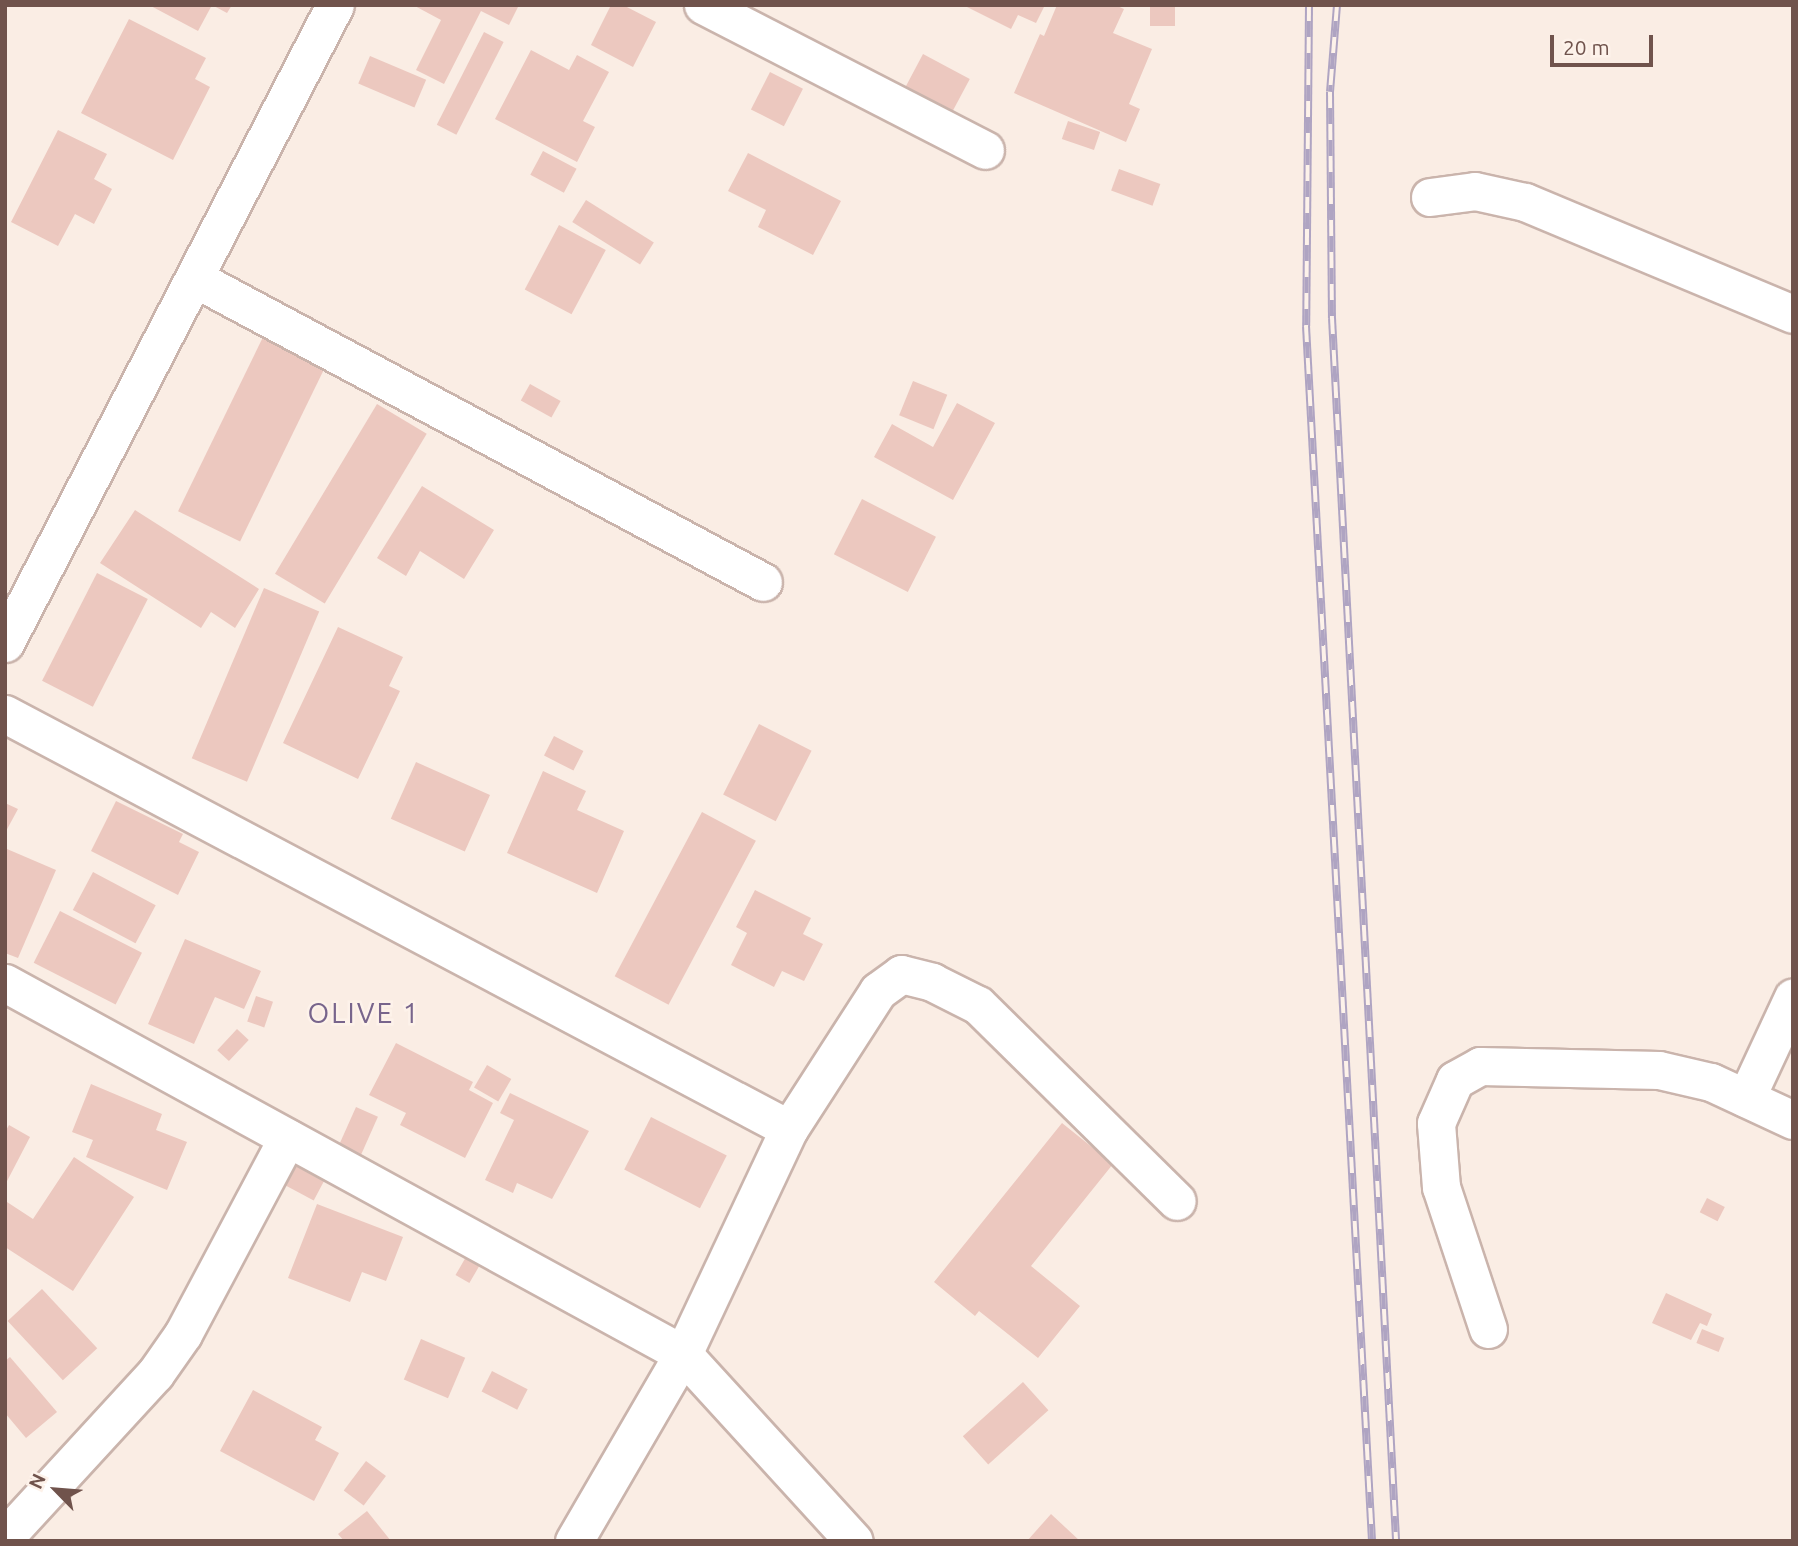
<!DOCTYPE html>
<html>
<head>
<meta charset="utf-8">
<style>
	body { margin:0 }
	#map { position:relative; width:1798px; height:1546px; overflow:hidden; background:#faede4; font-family:Ubuntu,sans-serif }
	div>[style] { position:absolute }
	.building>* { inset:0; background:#ecc8bf; transform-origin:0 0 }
	.roads { filter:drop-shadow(2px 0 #cab4ac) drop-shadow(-2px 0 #cab4ac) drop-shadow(0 2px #cab4ac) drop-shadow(0 -2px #cab4ac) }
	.minor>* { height:37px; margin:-18.5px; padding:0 18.5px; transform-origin:18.5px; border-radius:18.5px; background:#fff }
	.rail>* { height:8px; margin-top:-4px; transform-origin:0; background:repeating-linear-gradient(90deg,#fdf2ea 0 16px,#afa4c2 0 32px); box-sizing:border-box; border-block:2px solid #afa4c2 }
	span { translate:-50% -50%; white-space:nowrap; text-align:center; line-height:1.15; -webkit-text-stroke:5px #fdf2ea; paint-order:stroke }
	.quarter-label { font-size:28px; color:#78658c; letter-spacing:2px }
	.frame { position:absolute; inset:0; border:7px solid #70534c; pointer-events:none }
	.north { position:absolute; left:21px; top:1455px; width:70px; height:70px; -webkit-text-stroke:5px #fdf2ea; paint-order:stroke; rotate:295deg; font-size:19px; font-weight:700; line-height:28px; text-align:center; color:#70534c }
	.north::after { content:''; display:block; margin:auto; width:24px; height:32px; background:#70534c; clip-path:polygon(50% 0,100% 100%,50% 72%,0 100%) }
	.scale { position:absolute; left:1550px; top:35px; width:103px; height:32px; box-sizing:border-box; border:4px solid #70534c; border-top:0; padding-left:9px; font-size:21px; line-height:24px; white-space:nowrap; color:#70534c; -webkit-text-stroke:5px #fdf2ea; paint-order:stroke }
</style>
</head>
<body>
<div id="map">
	<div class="building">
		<i style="clip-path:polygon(149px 5px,212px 5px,198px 31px)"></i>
		<i style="clip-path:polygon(212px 5px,232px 5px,227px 13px)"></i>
		<i style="clip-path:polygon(413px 5px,519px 5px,509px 25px,481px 11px,444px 84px,416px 70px,441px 20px)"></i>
		<i style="clip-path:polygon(611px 5px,623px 5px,656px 22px,633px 67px,591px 45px)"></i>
		<i style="clip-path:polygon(963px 5px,1045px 5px,1036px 23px,1018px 15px,1011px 29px)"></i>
		<i style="clip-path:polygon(1057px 5px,1115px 5px,1124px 9px,1113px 33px,1152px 49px,1129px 104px,1140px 109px,1126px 142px,1014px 93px,1040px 34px,1044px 36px)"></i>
		<i style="left:1150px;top:5px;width:25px;height:21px"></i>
		<i style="clip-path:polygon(129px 19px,206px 58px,195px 79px,210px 87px,173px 160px,81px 113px)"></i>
		<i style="left:484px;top:32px;width:22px;height:104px;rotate:27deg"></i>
		<i style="clip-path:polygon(531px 50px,569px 70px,577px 55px,609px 72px,583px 121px,595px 127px,577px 162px,495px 119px)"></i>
		<i style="left:923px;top:54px;width:53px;height:37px;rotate:28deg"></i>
		<i style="left:370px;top:56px;width:61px;height:30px;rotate:23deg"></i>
		<i style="left:770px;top:72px;width:37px;height:42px;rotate:27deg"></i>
		<i style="left:1068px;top:121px;width:34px;height:19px;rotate:19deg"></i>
		<i style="clip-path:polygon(58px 130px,107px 154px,94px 179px,112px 189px,94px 224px,75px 214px,58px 246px,11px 222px)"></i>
		<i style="left:543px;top:151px;width:38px;height:27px;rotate:28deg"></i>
		<i style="clip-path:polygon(748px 153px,841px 201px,813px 255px,758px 227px,766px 210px,728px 191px)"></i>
		<i style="left:1119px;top:169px;width:44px;height:23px;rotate:20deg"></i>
		<i style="left:586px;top:200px;width:80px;height:26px;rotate:32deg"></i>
		<i style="left:559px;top:225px;width:53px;height:73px;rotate:28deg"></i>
		<i style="left:264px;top:335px;width:69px;height:196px;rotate:26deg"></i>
		<i style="left:913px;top:381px;width:37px;height:37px;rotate:22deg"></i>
		<i style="left:530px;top:384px;width:35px;height:19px;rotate:29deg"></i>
		<i style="clip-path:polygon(957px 403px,995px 423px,953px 500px,874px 457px,892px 424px,933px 447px)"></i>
		<i style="left:377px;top:404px;width:58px;height:198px;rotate:31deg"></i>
		<i style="clip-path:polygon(422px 486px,494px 530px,464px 579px,420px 551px,406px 576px,377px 558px)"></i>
		<i style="left:862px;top:499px;width:83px;height:62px;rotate:27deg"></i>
		<i style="clip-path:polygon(135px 510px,259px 589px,235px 628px,211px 612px,201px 628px,100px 563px)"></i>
		<i style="left:97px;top:573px;width:57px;height:121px;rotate:27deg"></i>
		<i style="left:264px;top:588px;width:60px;height:185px;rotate:23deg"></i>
		<i style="clip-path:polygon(338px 627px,403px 657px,389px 686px,400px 691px,358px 779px,283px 743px)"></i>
		<i style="left:759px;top:724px;width:59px;height:79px;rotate:27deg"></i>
		<i style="left:554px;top:736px;width:33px;height:22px;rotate:27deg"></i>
		<i style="left:416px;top:762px;width:81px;height:62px;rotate:24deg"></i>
		<i style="clip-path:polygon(543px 771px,586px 791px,577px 810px,624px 831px,597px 893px,507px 853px)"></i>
		<i style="clip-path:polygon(116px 801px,183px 834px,179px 842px,199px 852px,178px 895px,91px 851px)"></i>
		<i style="clip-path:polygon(5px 803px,18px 809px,5px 833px)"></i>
		<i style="left:702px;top:812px;width:61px;height:186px;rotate:28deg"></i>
		<i style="clip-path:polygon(7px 849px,56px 870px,18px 958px,5px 953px)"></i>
		<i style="left:93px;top:872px;width:71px;height:43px;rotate:28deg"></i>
		<i style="clip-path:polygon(755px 890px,811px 918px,803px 934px,823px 944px,804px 981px,782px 971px,774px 987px,731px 965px,747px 933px,736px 927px)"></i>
		<i style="left:60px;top:911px;width:92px;height:58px;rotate:27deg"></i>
		<i style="clip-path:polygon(185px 939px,261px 971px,244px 1009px,215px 997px,194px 1044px,148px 1024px)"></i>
		<i style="left:256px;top:996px;width:18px;height:27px;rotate:19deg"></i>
		<i style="left:237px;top:1029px;width:16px;height:29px;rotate:43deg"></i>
		<i style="clip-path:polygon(396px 1043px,473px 1082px,469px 1090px,493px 1103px,465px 1158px,400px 1125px,406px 1113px,369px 1095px)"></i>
		<i style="left:487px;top:1065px;width:28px;height:26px;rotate:30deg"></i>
		<i style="clip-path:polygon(91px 1084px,162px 1114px,156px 1130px,187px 1142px,167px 1190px,86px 1157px,93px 1140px,72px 1132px)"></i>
		<i style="clip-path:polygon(510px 1093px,589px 1131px,552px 1199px,517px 1183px,513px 1193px,485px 1180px,514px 1120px,500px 1113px)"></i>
		<i style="left:356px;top:1107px;width:24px;height:42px;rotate:24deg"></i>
		<i style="left:651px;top:1117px;width:85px;height:59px;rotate:27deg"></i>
		<i style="clip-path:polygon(1062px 1123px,1113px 1164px,1031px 1266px,1080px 1306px,1038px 1358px,979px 1311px,975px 1316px,934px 1282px)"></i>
		<i style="clip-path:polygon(9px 1125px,30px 1137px,5px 1185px,5px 1132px)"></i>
		<i style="clip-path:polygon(74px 1157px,134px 1197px,73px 1291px,5px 1247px,5px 1205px,7px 1202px,33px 1219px)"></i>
		<i style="left:296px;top:1157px;width:36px;height:30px;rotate:28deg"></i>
		<i style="left:1707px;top:1198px;width:20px;height:16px;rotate:27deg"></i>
		<i style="clip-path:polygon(317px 1204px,403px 1237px,386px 1281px,362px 1272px,350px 1302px,288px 1278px)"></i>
		<i style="left:470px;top:1250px;width:16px;height:29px;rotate:30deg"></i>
		<i style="left:42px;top:1289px;width:81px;height:47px;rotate:47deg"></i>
		<i style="clip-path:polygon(1666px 1293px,1712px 1314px,1707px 1326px,1700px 1323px,1691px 1340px,1652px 1323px)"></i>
		<i style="left:1702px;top:1329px;width:24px;height:15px;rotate:22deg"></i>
		<i style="left:421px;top:1339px;width:48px;height:44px;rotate:23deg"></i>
		<i style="clip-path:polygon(10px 1357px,57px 1412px,26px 1438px,5px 1413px,5px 1361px)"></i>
		<i style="left:492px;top:1371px;width:40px;height:23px;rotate:27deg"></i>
		<i style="left:1023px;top:1382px;width:38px;height:81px;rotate:48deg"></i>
		<i style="clip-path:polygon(253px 1390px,322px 1427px,315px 1440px,339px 1453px,314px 1501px,220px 1451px)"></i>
		<i style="left:366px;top:1461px;width:25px;height:37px;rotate:37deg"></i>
		<i style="clip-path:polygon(367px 1511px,391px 1541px,344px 1541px,338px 1534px)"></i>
		<i style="clip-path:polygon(1051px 1514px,1080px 1541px,1027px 1541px)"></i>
	</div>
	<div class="roads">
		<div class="minor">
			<i style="left:703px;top:5px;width:317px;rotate:27.2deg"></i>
			<i style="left:1430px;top:197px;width:45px;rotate:-7.6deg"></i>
			<i style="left:1475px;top:191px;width:51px;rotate:12.4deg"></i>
			<i style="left:1525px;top:202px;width:290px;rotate:22.7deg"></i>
			<i style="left:194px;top:278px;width:645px;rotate:28.11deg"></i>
			<i style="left:5px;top:643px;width:718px;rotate:-62.65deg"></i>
			<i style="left:5px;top:714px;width:887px;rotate:27.89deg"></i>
			<i style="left:5px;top:983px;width:773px;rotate:28.69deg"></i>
			<i style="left:683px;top:1354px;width:253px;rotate:47.6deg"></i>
			<i style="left:1746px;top:1098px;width:111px;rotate:-65deg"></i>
			<i style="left:1488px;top:1329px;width:150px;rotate:-108.3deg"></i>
			<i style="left:1441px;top:1187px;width:64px;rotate:-94.5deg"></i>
			<i style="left:1436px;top:1123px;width:47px;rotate:-66.2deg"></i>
			<i style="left:1455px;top:1080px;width:29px;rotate:-29deg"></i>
			<i style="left:1480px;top:1066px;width:179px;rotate:1.3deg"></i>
			<i style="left:1659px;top:1070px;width:53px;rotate:13deg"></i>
			<i style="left:1711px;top:1082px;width:90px;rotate:24.9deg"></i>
			<i style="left:5px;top:1537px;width:222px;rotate:-47.4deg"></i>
			<i style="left:155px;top:1374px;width:49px;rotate:-55deg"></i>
			<i style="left:183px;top:1334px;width:222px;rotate:-62deg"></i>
			<i style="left:574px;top:1541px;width:216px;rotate:-59.8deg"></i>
			<i style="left:683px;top:1354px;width:249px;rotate:-64.8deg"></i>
			<i style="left:789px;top:1129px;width:164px;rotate:-57.2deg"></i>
			<i style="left:878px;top:991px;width:29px;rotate:-36deg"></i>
			<i style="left:901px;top:974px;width:32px;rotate:14deg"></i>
			<i style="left:932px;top:982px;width:51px;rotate:26.6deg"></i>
			<i style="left:978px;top:1005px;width:279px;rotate:44.6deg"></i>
		</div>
	</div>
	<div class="rail">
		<i style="left:1309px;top:5px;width:321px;rotate:90.5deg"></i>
		<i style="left:1306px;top:326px;width:1217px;rotate:86.89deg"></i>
		<i style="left:1337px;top:5px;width:87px;rotate:94.6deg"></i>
		<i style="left:1330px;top:92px;width:226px;rotate:89.5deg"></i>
		<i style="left:1332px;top:318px;width:1225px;rotate:87deg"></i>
	</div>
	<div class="quarter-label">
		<span style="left:364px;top:1013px">OLIVE 1</span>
	</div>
	<div class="frame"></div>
	<div class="north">N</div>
	<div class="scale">20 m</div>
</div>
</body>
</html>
